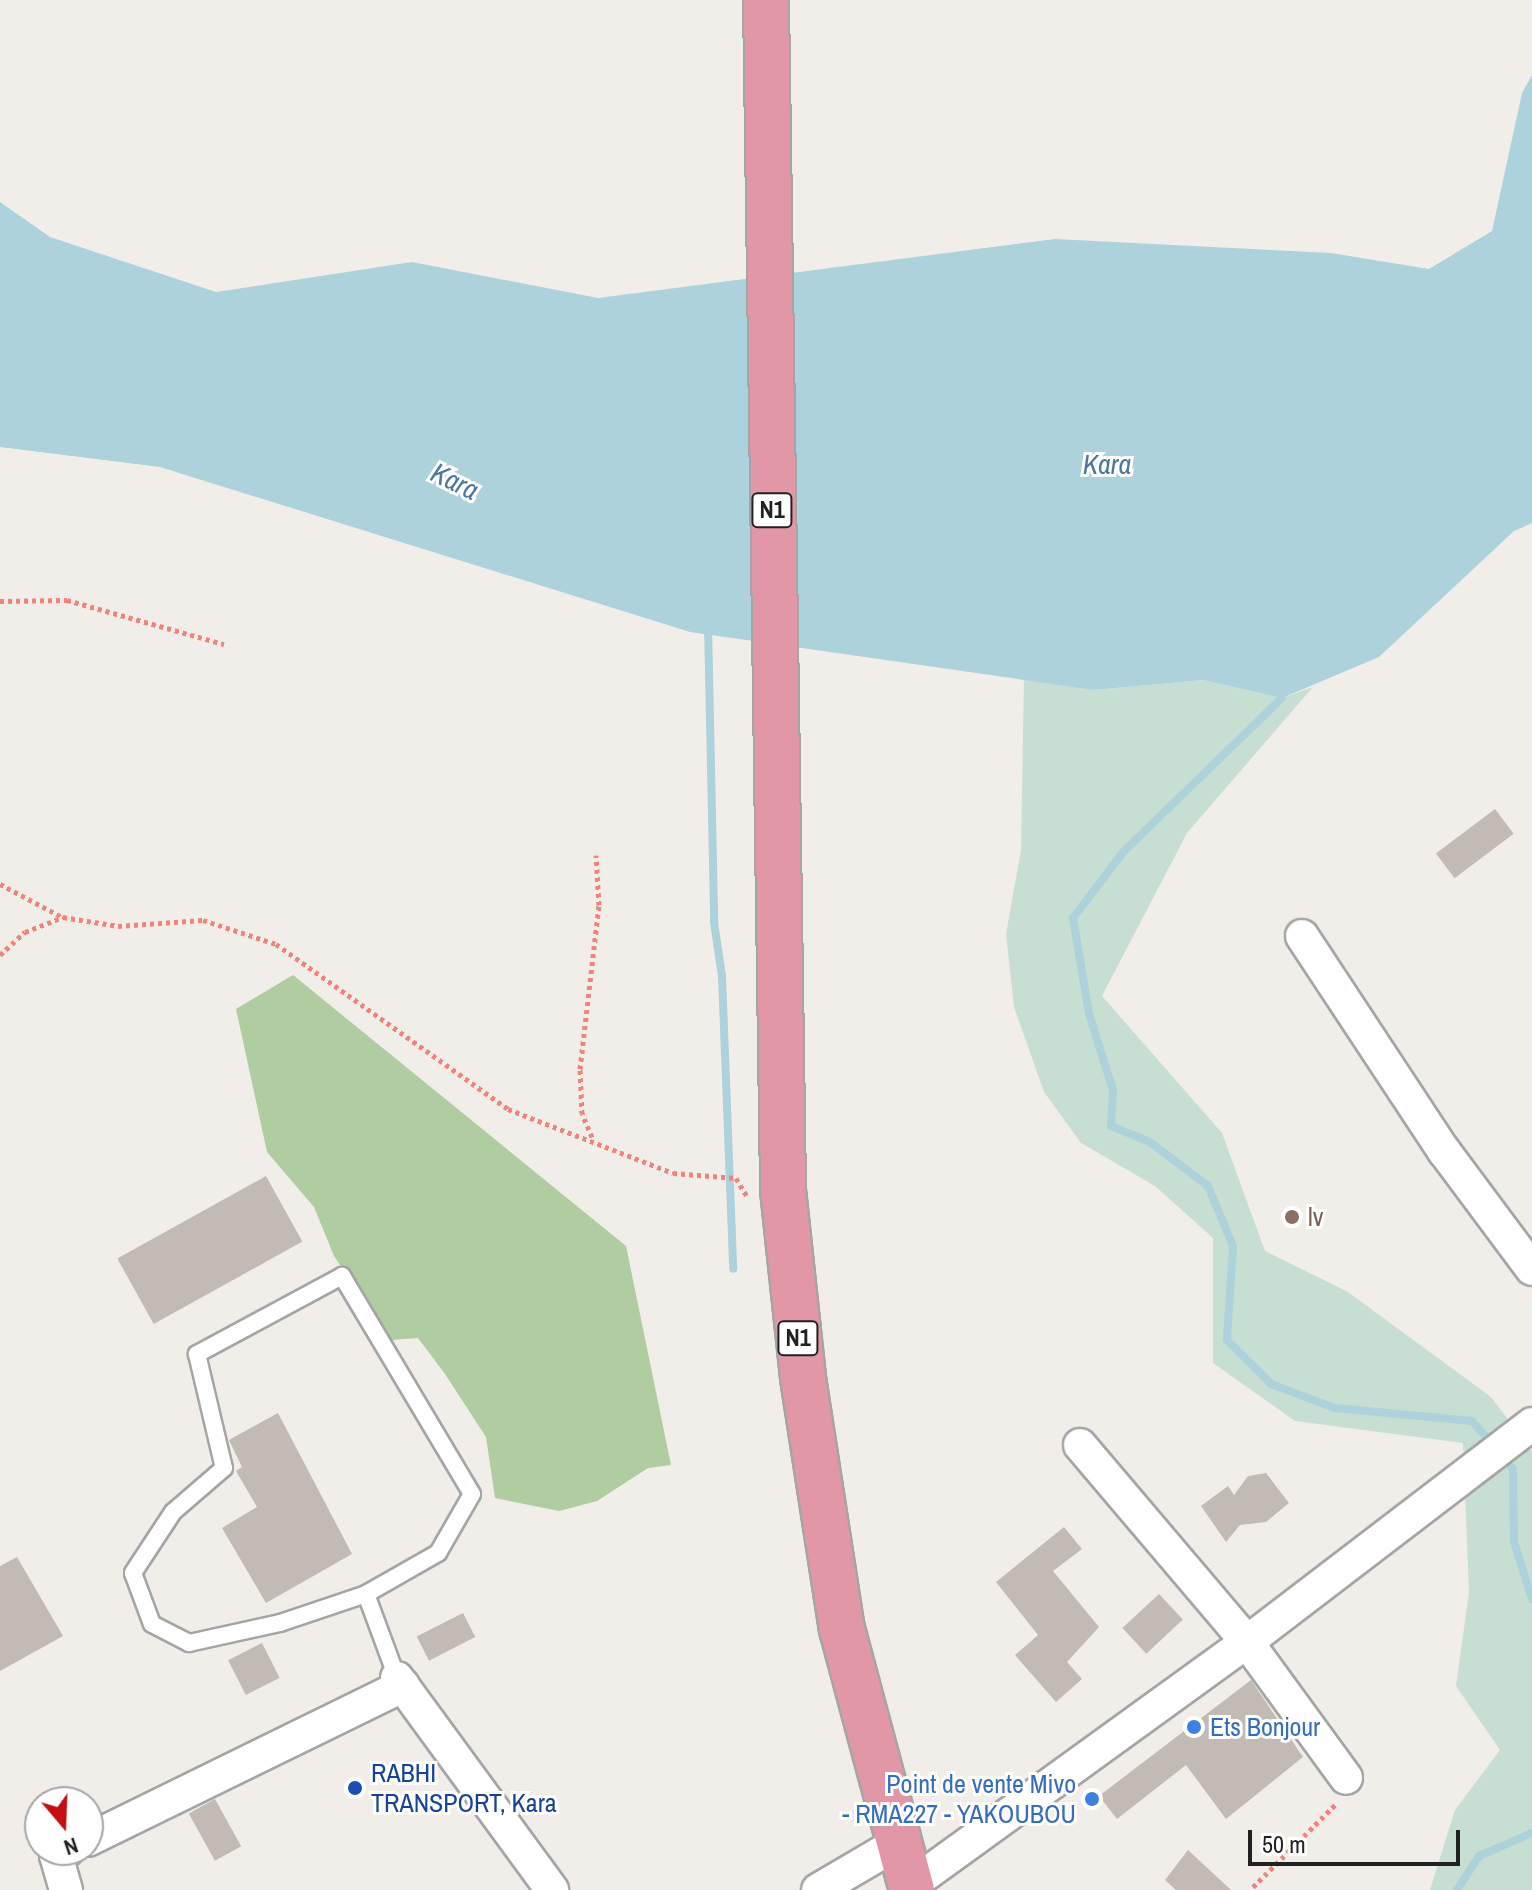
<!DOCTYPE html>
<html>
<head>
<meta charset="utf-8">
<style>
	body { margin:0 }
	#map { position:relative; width:1532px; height:1890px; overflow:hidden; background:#f1eee9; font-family:"Archivo Narrow",sans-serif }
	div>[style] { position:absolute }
	.forest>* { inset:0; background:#afcda1 }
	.wetland>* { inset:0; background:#c7ded2 }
	.water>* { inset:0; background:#add2db }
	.stream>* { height:8px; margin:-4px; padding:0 4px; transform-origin:4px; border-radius:4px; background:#add2db }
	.building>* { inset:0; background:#c1bab5; transform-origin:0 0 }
	.path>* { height:5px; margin-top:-2.5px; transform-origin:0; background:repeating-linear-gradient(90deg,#f0837a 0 4px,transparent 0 8px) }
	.roads { filter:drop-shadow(2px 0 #a5a5a5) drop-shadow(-2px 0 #a5a5a5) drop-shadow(0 2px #a5a5a5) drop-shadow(0 -2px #a5a5a5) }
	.lane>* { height:16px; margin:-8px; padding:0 8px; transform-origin:8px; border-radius:8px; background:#fff }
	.street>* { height:32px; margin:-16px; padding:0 16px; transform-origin:16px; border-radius:16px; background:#fff }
	.highway>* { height:44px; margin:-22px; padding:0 22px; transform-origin:22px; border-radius:22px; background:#e297a7 }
	.dots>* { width:22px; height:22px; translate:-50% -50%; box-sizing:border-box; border:4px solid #fff; border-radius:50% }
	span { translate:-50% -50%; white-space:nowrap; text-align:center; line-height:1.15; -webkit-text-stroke:6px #fff; paint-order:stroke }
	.shield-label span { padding:2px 6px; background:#fff; border:2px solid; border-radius:6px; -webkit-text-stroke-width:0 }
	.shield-label { font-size:24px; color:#212121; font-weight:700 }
	.education-label { font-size:26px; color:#785e54 }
	.left { translate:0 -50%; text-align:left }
	.shop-label { font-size:26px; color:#366cbe }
	.right { translate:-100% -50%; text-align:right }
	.transit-label { font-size:26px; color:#164399 }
	.water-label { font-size:28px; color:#4c779c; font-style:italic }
	.north { position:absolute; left:24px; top:1786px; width:80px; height:80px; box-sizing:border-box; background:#fff; border:2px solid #a6a6a6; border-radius:50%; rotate:161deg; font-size:22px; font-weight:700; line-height:32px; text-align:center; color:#212121 }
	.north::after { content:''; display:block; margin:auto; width:28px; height:36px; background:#c40e13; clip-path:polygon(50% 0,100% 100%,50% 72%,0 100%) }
	.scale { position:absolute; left:1248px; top:1830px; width:212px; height:36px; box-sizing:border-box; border:4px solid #212121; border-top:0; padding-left:10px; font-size:24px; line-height:28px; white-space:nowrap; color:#212121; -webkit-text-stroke:6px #fff; paint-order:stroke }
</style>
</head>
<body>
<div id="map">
	<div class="forest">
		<i style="clip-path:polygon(293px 975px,626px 1246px,671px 1465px,648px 1468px,597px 1501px,559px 1511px,495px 1498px,486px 1437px,445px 1374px,418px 1338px,391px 1340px,334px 1256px,314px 1207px,267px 1152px,236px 1009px)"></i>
	</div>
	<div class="wetland">
		<i style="clip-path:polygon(1024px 676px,1094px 690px,1203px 680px,1282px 698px,1313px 687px,1187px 833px,1102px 996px,1222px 1133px,1265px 1251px,1348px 1292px,1491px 1397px,1532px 1451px,1532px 1890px,1430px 1890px,1455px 1810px,1500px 1750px,1456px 1686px,1469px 1592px,1463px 1443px,1295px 1421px,1213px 1363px,1213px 1238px,1155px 1186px,1081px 1143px,1044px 1092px,1014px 1007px,1006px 934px,1021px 850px)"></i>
	</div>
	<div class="water">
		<i style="clip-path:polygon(1532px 75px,1532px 523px,1514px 531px,1379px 657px,1282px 698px,1203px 680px,1094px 690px,690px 632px,160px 467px,0 447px,0 202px,50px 237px,216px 292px,412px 262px,598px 298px,1055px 239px,1331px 253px,1429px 269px,1492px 231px,1522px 93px)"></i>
	</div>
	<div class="stream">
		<i style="left:708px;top:624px;width:298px;rotate:88.8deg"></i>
		<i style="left:714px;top:922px;width:55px;rotate:81.6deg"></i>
		<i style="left:722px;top:976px;width:293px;rotate:87.8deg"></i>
		<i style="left:1282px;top:698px;width:220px;rotate:135.9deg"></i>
		<i style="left:1124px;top:851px;width:84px;rotate:127.3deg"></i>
		<i style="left:1073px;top:918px;width:97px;rotate:80.5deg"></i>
		<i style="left:1089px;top:1014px;width:80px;rotate:72.5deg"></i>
		<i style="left:1113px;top:1090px;width:36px;rotate:93deg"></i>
		<i style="left:1111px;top:1126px;width:42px;rotate:22.3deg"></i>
		<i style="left:1150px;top:1142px;width:73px;rotate:37.2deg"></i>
		<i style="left:1208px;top:1186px;width:65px;rotate:67.4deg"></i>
		<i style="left:1233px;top:1246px;width:94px;rotate:93.7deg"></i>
		<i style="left:1227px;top:1340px;width:62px;rotate:45deg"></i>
		<i style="left:1271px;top:1384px;width:68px;rotate:20.6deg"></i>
		<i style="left:1335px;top:1408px;width:138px;rotate:5.4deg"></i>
		<i style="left:1472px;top:1421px;width:30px;rotate:49deg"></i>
		<i style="left:1501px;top:1455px;width:18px;rotate:49deg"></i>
		<i style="left:1513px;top:1469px;width:73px;rotate:89.2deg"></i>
		<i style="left:1514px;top:1542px;width:60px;rotate:72.5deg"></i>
		<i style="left:1457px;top:1890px;width:40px;rotate:-57.1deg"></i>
		<i style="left:1479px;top:1856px;width:58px;rotate:-23.5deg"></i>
	</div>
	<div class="building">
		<i style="left:1495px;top:809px;width:31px;height:74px;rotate:53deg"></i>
		<i style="left:266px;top:1176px;width:75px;height:170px;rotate:61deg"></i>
		<i style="clip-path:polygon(278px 1413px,352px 1554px,266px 1603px,222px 1528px,257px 1507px,236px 1471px,242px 1467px,229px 1440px)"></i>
		<i style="clip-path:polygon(1266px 1473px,1289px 1503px,1266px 1522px,1240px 1525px,1226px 1542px,1201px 1506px,1228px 1486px,1234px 1495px,1248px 1476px)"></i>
		<i style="clip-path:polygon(1064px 1527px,1082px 1549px,1053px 1571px,1099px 1627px,1067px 1662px,1082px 1679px,1056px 1702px,1015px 1655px,1038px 1635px,996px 1582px)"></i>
		<i style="clip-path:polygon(17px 1557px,63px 1636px,0 1671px,0 1566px)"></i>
		<i style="left:1159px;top:1594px;width:35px;height:50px;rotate:47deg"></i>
		<i style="left:463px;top:1613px;width:27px;height:52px;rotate:63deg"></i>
		<i style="left:262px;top:1643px;width:39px;height:38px;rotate:63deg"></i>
		<i style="clip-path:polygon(1251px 1680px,1303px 1757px,1226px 1819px,1186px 1765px,1117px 1819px,1099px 1796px)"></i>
		<i style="left:215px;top:1799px;width:54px;height:30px;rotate:61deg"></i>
		<i style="clip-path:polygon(1188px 1850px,1231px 1890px,1176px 1890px,1165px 1880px)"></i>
	</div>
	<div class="path">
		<i style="left:0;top:601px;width:67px;rotate:-0.9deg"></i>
		<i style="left:67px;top:600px;width:163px;rotate:15.7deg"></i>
		<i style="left:0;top:884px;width:70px;rotate:28deg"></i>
		<i style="left:0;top:955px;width:34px;rotate:-43deg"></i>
		<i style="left:25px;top:932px;width:41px;rotate:-21.5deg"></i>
		<i style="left:63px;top:917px;width:56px;rotate:9.3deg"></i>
		<i style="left:118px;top:926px;width:85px;rotate:-4deg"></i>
		<i style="left:203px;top:920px;width:77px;rotate:18.2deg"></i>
		<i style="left:276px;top:944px;width:285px;rotate:35.4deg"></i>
		<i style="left:508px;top:1109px;width:177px;rotate:21.2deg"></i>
		<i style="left:673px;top:1173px;width:63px;rotate:4.5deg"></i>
		<i style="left:736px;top:1178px;width:21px;rotate:59deg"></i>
		<i style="left:592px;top:1137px;width:25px;rotate:-113deg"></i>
		<i style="left:582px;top:1114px;width:45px;rotate:-92.5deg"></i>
		<i style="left:580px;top:1069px;width:165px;rotate:-83.4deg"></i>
		<i style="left:599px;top:905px;width:50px;rotate:-93.4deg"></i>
		<i style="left:1253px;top:1887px;width:119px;rotate:-45deg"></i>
	</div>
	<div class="roads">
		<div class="lane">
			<i style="left:366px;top:1594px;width:83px;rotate:-29.7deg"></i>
			<i style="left:438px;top:1553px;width:68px;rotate:-60deg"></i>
			<i style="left:472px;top:1494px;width:254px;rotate:-120.8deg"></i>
			<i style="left:342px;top:1276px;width:165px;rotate:151.7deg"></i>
			<i style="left:197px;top:1354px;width:117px;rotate:76.7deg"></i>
			<i style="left:224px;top:1468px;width:67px;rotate:139.2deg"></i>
			<i style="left:173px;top:1512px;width:73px;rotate:123.3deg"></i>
			<i style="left:133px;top:1573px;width:54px;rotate:69.6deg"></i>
			<i style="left:152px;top:1624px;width:42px;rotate:27.2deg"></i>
			<i style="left:189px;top:1643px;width:93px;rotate:-12.4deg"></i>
			<i style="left:280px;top:1623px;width:91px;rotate:-18.6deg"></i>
			<i style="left:366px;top:1594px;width:90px;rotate:69.7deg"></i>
		</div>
		<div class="street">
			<i style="left:1302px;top:936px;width:258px;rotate:56.6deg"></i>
			<i style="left:1444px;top:1151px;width:147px;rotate:53.3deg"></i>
			<i style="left:1080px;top:1445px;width:258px;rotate:49.7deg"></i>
			<i style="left:1247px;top:1642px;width:168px;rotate:53.9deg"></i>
			<i style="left:397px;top:1678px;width:263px;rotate:53.8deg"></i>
			<i style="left:88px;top:1840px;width:351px;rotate:-26.1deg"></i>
			<i style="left:911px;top:1885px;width:415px;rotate:-35.9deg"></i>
			<i style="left:1247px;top:1642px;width:359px;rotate:-37.4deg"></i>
			<i style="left:66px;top:1890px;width:35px;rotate:-106deg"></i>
			<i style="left:56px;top:1856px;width:13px;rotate:-27deg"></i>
			<i style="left:818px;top:1890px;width:93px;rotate:-30.4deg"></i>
		</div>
		<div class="highway">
			<i style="left:766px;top:0;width:1190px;rotate:89.18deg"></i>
			<i style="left:783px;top:1190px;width:189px;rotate:83.9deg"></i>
			<i style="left:803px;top:1378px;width:254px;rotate:81.2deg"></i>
			<i style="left:842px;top:1629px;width:270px;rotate:75deg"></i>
		</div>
	</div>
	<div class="dots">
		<i style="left:1292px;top:1217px;background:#8d6e63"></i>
		<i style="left:1194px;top:1727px;background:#3f7fe0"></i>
		<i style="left:355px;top:1788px;background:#1a4fb4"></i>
		<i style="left:1092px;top:1799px;background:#3f7fe0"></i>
	</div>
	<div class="shield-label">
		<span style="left:772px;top:510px">N1</span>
		<span style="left:798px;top:1338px">N1</span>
	</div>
	<div class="education-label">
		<span class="left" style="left:1308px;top:1217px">lv</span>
	</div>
	<div class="shop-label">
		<span class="left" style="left:1210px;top:1727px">Ets Bonjour</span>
		<span class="right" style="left:1076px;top:1799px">Point de vente Mivo<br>- RMA227 - YAKOUBOU</span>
	</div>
	<div class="transit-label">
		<span class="left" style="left:371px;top:1788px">RABHI<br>TRANSPORT, Kara</span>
	</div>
	<div class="water-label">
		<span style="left:1107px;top:464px">Kara</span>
		<span style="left:455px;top:481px;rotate:26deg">Kara</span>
	</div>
	<div class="north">N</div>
	<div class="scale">50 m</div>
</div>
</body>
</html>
